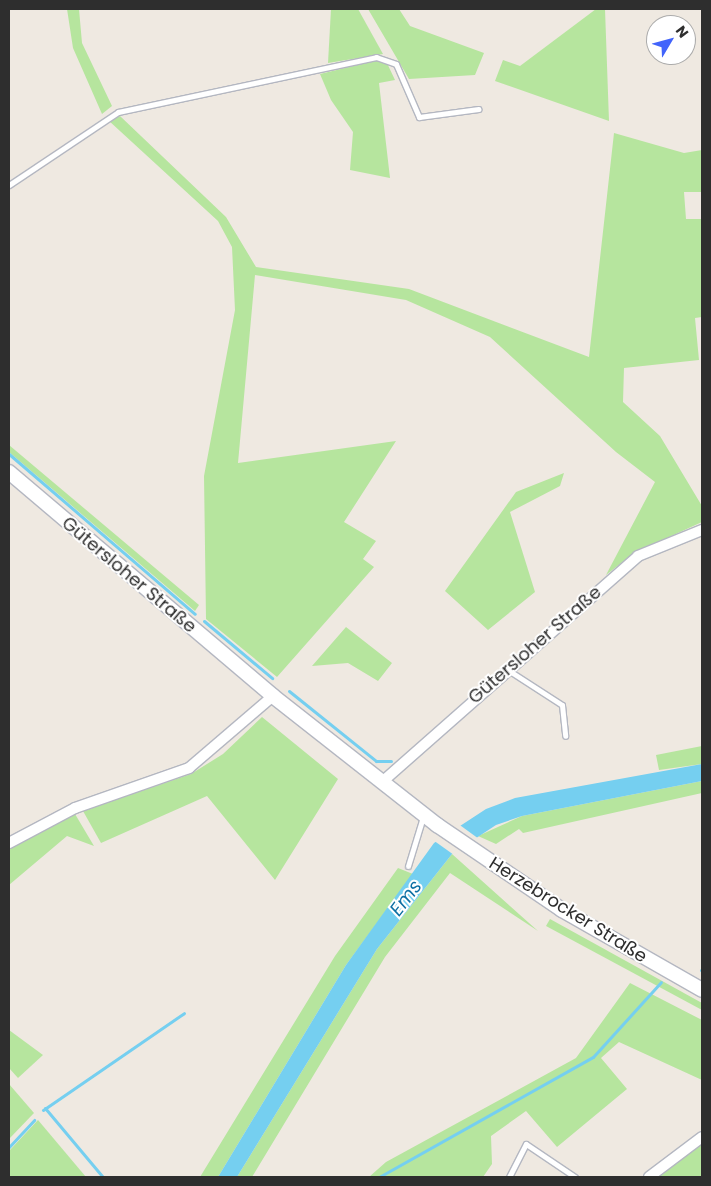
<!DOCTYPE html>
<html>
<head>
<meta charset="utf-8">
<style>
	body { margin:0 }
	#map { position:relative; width:711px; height:1186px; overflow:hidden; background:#efe9e1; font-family:Poppins,sans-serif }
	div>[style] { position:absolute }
	.green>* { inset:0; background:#b6e59e }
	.water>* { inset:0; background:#75cff0 }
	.pier>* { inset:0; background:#efe9e1 }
	.stream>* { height:3px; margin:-1.5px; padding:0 1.5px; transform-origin:1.5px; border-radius:1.5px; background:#75cff0 }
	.roads { filter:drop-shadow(1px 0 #b4b7c1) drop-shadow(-1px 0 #b4b7c1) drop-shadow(0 1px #b4b7c1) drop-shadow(0 -1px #b4b7c1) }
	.service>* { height:5px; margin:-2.5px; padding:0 2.5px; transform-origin:2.5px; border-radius:2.5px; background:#fff }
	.minor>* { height:10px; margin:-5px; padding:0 5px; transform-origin:5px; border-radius:5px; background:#fff }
	.secondary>* { height:14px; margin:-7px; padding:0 7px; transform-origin:7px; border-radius:7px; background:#fff }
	span { translate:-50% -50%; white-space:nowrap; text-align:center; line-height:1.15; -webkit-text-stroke:4px #fff; paint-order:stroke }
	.street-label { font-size:18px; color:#2e2e2e }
	.water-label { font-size:19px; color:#0d6fa3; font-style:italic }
	.frame { position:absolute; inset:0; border:10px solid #2e2e2e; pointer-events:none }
	.north { position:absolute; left:646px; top:15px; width:50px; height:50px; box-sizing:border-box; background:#fff; border:1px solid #ababab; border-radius:50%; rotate:53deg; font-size:14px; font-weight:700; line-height:20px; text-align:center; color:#2e2e2e }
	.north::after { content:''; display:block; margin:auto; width:18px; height:22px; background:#4264fb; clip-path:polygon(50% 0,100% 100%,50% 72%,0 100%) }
</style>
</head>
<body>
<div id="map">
	<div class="green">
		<i style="clip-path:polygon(67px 9px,79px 9px,82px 43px,112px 106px,102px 114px,73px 48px)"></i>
		<i style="clip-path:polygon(331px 9px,358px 9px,383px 54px,328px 63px)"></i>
		<i style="clip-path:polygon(368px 9px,399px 9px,410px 26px,484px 53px,475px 75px,409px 79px)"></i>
		<i style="clip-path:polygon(596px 9px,605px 9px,609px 121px,495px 81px,503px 60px,520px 66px)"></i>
		<i style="clip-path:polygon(378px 60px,386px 61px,395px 80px,379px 83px,390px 178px,350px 170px,353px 132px,331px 100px,320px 74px)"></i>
		<i style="clip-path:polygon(120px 116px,226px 217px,256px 267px,409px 289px,589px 357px,614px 133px,684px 153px,702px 150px,702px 192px,684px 192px,686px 219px,702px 219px,702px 317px,695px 318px,699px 360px,624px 368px,623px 402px,660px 436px,702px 506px,702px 522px,634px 553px,606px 575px,655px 482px,616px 452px,490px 337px,406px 300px,255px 275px,238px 463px,396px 441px,344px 522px,376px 541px,363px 559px,374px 567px,277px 677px,206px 619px,204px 476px,235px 310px,232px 247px,218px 221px,108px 120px)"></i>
		<i style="clip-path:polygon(9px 445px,199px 605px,195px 611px,9px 452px)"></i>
		<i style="clip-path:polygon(564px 473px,560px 486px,510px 512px,535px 592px,488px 630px,445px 591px,516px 492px)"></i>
		<i style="clip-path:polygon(346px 627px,392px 663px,378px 681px,348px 663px,312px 666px)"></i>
		<i style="clip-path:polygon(262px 717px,338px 779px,275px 880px,207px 796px,101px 843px,83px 811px,191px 774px,223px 754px)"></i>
		<i style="clip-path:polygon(702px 746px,702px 764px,659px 770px,656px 755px)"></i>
		<i style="clip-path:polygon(702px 781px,702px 793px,523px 833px,519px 829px,496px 844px,478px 836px,522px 816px)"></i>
		<i style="clip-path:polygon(75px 814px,94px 846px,67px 836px,9px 885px,9px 848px)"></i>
		<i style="clip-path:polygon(452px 854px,538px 931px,450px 873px,385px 957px,252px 1177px,237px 1177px,377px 949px)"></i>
		<i style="clip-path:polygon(398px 868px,413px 874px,346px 965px,218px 1177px,200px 1177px,335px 956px)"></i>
		<i style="clip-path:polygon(550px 919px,702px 1003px,702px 1010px,546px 926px)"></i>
		<i style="clip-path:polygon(630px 983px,702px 1020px,702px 1080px,619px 1042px,601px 1058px,627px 1089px,557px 1147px,526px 1111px,491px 1136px,492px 1164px,483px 1177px,369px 1177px,386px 1162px,576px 1058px)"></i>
		<i style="clip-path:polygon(9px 1030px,43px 1055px,18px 1078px,9px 1068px)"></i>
		<i style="clip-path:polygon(9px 1084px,34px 1113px,9px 1139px)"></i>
		<i style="clip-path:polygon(38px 1120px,86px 1177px,9px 1177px,9px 1151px)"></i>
		<i style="clip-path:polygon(702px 1143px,702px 1177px,656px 1177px)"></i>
	</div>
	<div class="water">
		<i style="clip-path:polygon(702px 764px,702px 781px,522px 816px,496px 825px,452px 854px,377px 949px,237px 1177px,218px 1177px,346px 965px,434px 843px,486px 809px,515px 798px)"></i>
	</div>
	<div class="pier">
		<i style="clip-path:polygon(457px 823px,479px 839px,454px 855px,433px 840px)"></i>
	</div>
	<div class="stream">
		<i style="left:9px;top:454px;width:245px;rotate:40.7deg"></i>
		<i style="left:204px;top:621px;width:89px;rotate:40deg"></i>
		<i style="left:289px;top:691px;width:112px;rotate:38.8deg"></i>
		<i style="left:376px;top:761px;width:15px"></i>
		<i style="left:701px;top:970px;width:1px"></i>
		<i style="left:45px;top:1108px;width:90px;rotate:50deg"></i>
		<i style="left:43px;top:1110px;width:171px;rotate:-34.5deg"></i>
		<i style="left:9px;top:1147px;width:37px;rotate:-47deg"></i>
		<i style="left:379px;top:1177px;width:245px;rotate:-29.3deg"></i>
		<i style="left:593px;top:1057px;width:101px;rotate:-47.8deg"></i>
	</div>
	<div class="roads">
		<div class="service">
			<i style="left:9px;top:185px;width:131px;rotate:-33.8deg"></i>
			<i style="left:118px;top:112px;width:264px;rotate:-12deg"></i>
			<i style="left:376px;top:57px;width:21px;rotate:19deg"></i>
			<i style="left:396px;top:64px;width:58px;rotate:66.5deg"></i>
			<i style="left:419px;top:117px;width:60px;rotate:-7.7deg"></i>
			<i style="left:508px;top:670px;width:64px;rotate:32.9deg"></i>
			<i style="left:562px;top:705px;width:31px;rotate:84deg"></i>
			<i style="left:408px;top:866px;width:51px;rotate:-73deg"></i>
			<i style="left:509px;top:1177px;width:37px;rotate:-63deg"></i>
			<i style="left:526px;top:1144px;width:59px;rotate:34deg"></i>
		</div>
		<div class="minor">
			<i style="left:382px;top:782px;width:341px;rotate:-41.4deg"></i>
			<i style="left:638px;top:556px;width:69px;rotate:-22.1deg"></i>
			<i style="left:9px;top:843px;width:75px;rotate:-27.9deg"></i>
			<i style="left:75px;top:808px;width:121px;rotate:-19.3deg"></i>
			<i style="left:189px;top:768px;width:111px;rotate:-40.6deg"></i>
			<i style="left:649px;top:1177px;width:66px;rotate:-37deg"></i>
		</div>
		<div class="secondary">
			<i style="left:9px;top:472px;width:346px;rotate:40.3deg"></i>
			<i style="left:273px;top:696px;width:209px;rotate:38.2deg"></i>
			<i style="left:437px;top:825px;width:151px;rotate:34.2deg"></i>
			<i style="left:562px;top:910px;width:161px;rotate:29.7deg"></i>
		</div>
	</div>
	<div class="street-label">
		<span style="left:129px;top:575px;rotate:40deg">Gütersloher Straße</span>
		<span style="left:535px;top:645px;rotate:-41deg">Gütersloher Straße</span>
		<span style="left:568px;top:910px;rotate:32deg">Herzebrocker Straße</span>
	</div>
	<div class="water-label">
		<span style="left:406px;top:898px;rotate:-53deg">Ems</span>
	</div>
	<div class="frame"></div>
	<div class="north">N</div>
</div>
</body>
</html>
